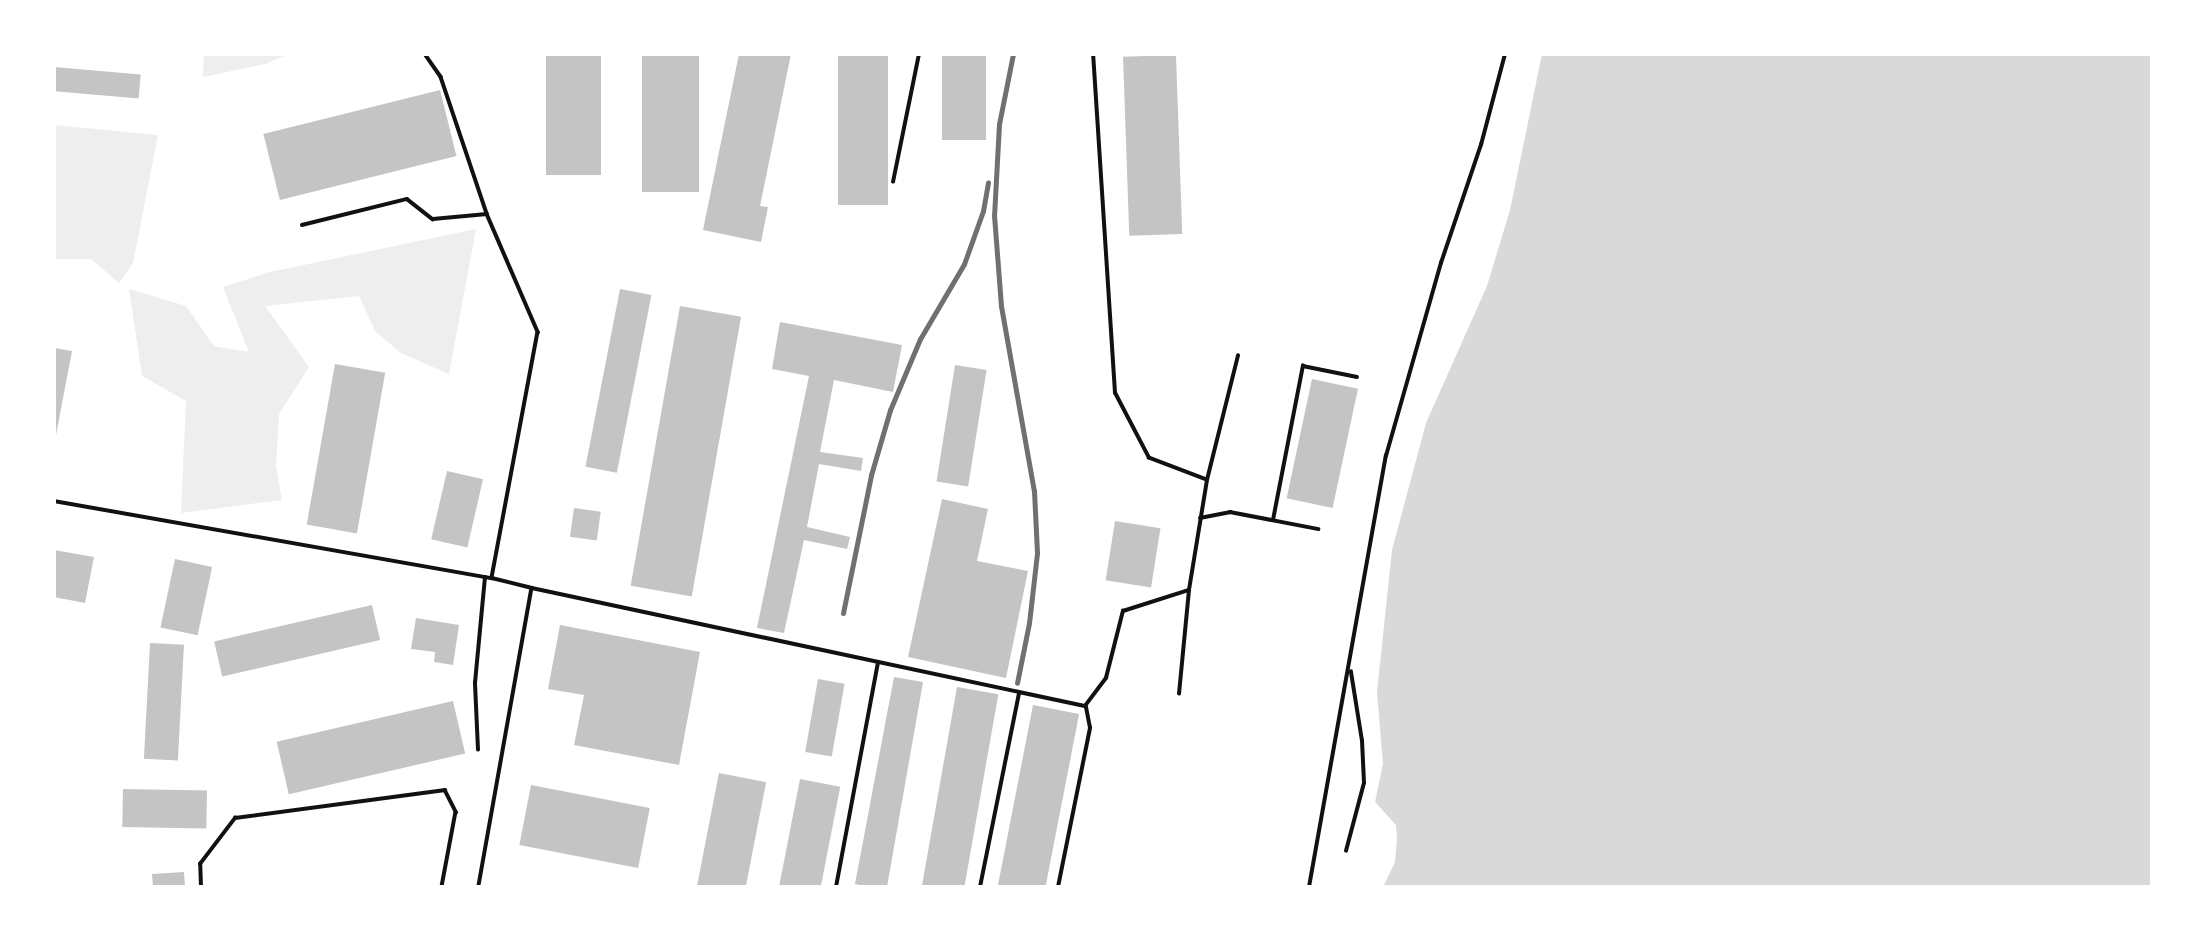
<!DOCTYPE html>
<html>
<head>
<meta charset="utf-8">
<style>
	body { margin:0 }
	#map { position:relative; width:2206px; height:941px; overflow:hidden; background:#fff; font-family:Helvetica,sans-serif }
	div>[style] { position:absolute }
	.green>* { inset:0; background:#eee }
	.water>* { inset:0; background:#d9d9d9 }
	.building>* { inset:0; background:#c4c4c4; transform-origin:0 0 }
	.service>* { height:3.5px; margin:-1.75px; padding:0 1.75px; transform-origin:1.75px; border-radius:1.75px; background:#111 }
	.rail>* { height:5px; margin:-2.5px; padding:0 2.5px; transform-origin:2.5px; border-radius:2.5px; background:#707070 }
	span { translate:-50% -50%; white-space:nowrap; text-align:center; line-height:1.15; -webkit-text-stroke:5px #fff; paint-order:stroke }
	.frame { position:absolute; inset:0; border:56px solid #fff; pointer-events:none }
</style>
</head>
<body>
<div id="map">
	<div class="green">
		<i style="clip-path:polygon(204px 54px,289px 54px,265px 64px,203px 77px)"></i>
		<i style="clip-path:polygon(54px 125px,158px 135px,133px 263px,119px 283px,91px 259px,54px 259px)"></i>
		<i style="clip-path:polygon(476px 229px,449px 374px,401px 353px,375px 331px,359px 296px,265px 306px,309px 367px,279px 414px,276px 466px,282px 500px,181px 513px,186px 401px,142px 376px,129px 289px,186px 306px,214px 346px,249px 352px,223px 287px,270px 272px)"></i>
	</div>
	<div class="water">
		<i style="clip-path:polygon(1542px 54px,2152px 54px,2152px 887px,1383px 887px,1395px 862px,1397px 838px,1396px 825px,1375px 802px,1383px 764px,1377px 692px,1392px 550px,1426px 423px,1487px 286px,1510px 210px)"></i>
	</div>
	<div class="building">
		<i style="left:546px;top:54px;width:55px;height:121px"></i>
		<i style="left:642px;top:54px;width:57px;height:138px"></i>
		<i style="clip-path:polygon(739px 54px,791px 54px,760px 206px,768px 207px,761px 242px,703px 230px)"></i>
		<i style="left:838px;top:54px;width:50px;height:151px"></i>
		<i style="left:942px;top:54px;width:44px;height:86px"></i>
		<i style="left:1176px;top:55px;width:179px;height:53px;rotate:88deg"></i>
		<i style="left:54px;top:67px;width:87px;height:24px;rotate:5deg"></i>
		<i style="left:440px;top:90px;width:68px;height:182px;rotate:76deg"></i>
		<i style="left:620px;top:289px;width:32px;height:181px;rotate:11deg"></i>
		<i style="left:680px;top:306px;width:62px;height:284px;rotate:10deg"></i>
		<i style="clip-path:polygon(780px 322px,902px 345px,893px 392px,834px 380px,820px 452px,863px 458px,861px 471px,819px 464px,807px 527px,850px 537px,847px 549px,804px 540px,784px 633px,757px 628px,809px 376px,772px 369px)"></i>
		<i style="clip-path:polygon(54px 348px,72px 351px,56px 435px,54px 435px)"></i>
		<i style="left:335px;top:364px;width:51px;height:163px;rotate:10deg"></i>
		<i style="left:955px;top:365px;width:32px;height:118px;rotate:9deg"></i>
		<i style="left:1312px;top:379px;width:47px;height:122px;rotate:12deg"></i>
		<i style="left:447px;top:471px;width:37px;height:70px;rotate:13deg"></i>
		<i style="clip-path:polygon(942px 499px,988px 509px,977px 561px,1028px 571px,1006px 678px,908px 657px)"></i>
		<i style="left:574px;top:508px;width:27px;height:29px;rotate:8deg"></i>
		<i style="left:1115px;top:521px;width:46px;height:60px;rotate:9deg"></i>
		<i style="clip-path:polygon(54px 550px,94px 557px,85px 603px,54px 597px)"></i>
		<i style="left:175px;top:559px;width:38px;height:70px;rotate:12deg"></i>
		<i style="left:372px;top:605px;width:36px;height:162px;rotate:77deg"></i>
		<i style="clip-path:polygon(416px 618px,459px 625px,453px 665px,434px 662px,435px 652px,411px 649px)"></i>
		<i style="clip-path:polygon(560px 625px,700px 652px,679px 765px,574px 745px,584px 695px,548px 689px)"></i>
		<i style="left:150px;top:643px;width:34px;height:116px;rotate:3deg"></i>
		<i style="clip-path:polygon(894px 677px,923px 682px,887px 887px,868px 887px,855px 884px)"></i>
		<i style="left:818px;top:679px;width:27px;height:74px;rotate:10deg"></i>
		<i style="left:957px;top:687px;width:42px;height:203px;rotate:10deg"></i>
		<i style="left:453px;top:701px;width:54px;height:181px;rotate:77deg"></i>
		<i style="left:1033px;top:705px;width:47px;height:186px;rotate:11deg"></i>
		<i style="left:719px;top:773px;width:48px;height:116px;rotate:11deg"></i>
		<i style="left:800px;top:779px;width:41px;height:110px;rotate:11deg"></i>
		<i style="left:531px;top:785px;width:121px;height:61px;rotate:11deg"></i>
		<i style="left:123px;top:789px;width:84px;height:38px;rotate:1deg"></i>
		<i style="clip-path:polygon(184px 872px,185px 887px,153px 887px,152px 874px)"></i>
	</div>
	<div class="service">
		<i style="left:425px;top:54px;width:28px;rotate:55deg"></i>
		<i style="left:441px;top:77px;width:145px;rotate:71.4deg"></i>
		<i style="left:487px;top:214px;width:129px;rotate:66.6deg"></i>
		<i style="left:538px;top:332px;width:250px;rotate:100.6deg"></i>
		<i style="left:492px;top:578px;width:41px;rotate:14deg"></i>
		<i style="left:532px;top:588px;width:304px;rotate:100.1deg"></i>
		<i style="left:893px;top:182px;width:131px;rotate:-78.5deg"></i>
		<i style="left:302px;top:225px;width:108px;rotate:-13.9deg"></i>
		<i style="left:407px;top:199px;width:33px;rotate:38deg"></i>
		<i style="left:433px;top:219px;width:54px;rotate:-5.3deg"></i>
		<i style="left:1207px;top:480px;width:128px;rotate:-76deg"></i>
		<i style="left:54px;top:501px;width:445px;rotate:10deg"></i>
		<i style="left:1200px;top:518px;width:31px;rotate:-11deg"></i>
		<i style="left:1230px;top:512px;width:90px;rotate:10.9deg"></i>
		<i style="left:1273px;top:520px;width:157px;rotate:-79deg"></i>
		<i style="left:1303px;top:366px;width:55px;rotate:11.5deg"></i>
		<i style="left:532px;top:588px;width:565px;rotate:12.05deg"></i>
		<i style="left:1085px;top:706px;width:35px;rotate:-53deg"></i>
		<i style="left:1106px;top:678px;width:69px;rotate:-75.8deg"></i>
		<i style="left:1123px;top:611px;width:69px;rotate:-17.7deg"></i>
		<i style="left:1189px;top:590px;width:111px;rotate:-80.7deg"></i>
		<i style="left:1207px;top:480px;width:62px;rotate:-159.2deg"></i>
		<i style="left:1149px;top:458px;width:73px;rotate:-117.6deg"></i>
		<i style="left:1115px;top:393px;width:340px;rotate:-93.7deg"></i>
		<i style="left:1179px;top:694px;width:103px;rotate:-84.5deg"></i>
		<i style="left:478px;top:750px;width:67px;rotate:-92.6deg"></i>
		<i style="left:475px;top:683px;width:106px;rotate:-84.6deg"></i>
		<i style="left:1346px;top:851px;width:70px;rotate:-75.2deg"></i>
		<i style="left:1364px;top:783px;width:42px;rotate:-92.7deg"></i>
		<i style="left:1362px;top:741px;width:70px;rotate:-99.1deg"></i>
		<i style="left:201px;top:887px;width:23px;rotate:-92deg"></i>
		<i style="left:200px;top:864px;width:58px;rotate:-52.7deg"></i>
		<i style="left:235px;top:818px;width:212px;rotate:-7.6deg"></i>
		<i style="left:445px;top:790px;width:25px;rotate:63deg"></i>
		<i style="left:456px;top:812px;width:76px;rotate:100.6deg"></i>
		<i style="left:836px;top:887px;width:228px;rotate:-79.4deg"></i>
		<i style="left:980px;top:887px;width:198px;rotate:-78.6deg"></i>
		<i style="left:1058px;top:887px;width:162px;rotate:-78.6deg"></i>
		<i style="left:1090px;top:728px;width:21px;rotate:-101deg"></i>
		<i style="left:1309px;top:887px;width:438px;rotate:-79.9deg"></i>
		<i style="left:1386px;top:456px;width:201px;rotate:-74.1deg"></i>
		<i style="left:1441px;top:263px;width:125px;rotate:-71.3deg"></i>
		<i style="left:1481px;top:145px;width:94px;rotate:-75.2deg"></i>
	</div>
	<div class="rail">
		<i style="left:1013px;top:54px;width:71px;rotate:101.3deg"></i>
		<i style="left:999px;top:124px;width:91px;rotate:93.1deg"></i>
		<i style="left:994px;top:215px;width:91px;rotate:85.6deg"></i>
		<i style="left:1001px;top:306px;width:188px;rotate:79.9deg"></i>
		<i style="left:1034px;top:491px;width:62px;rotate:87.2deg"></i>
		<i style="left:1037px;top:553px;width:70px;rotate:96.5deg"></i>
		<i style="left:1029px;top:623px;width:61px;rotate:101.3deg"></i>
		<i style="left:843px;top:613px;width:141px;rotate:-78.5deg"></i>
		<i style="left:871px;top:475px;width:68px;rotate:-73.7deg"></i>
		<i style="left:890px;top:410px;width:77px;rotate:-67.1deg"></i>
		<i style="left:920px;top:339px;width:87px;rotate:-59.6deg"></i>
		<i style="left:964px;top:264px;width:56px;rotate:-70.3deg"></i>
		<i style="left:983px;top:211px;width:29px;rotate:-80deg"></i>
	</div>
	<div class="frame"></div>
</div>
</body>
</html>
